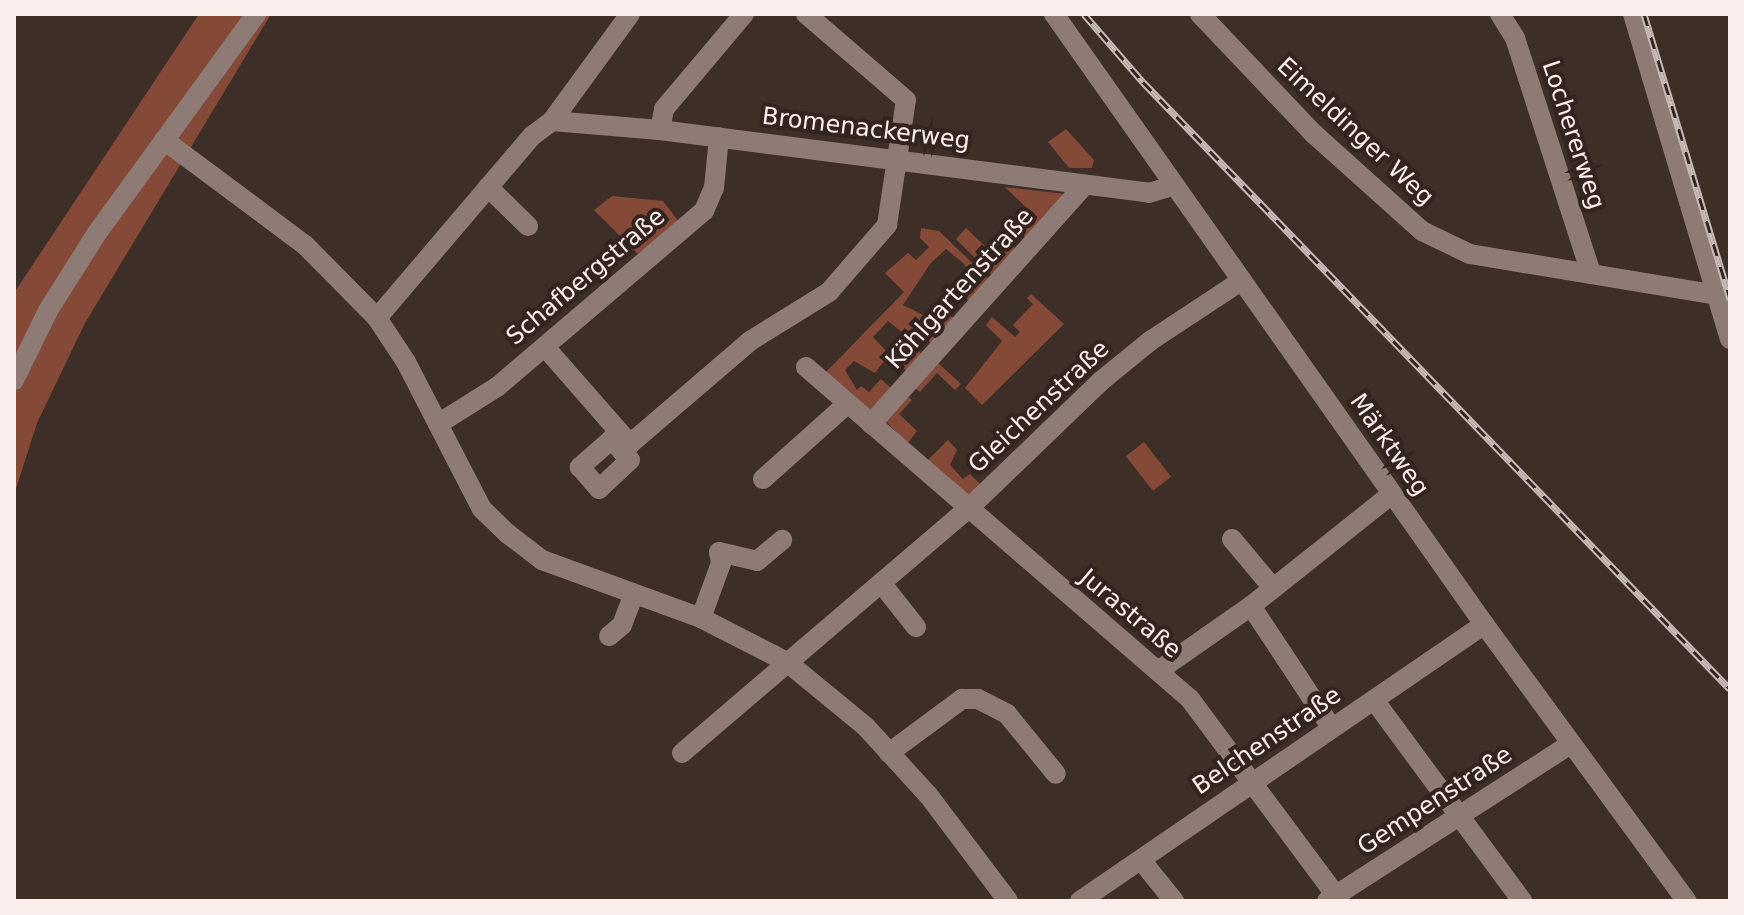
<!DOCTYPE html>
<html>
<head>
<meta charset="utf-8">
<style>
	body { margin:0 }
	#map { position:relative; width:1744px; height:915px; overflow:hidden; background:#3e2e28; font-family:"DejaVu Sans",sans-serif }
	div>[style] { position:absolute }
	.green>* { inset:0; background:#854a37; transform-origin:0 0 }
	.minor>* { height:20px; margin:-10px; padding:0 10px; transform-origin:10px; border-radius:10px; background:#8f7b75 }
	.rail>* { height:7px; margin-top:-3.5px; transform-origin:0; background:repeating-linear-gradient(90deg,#33241f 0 12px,#c6bab6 0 24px); box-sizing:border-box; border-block:2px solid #c6bab6 }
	span { translate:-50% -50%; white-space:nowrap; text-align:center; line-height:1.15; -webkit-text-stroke:8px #33241f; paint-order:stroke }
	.street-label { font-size:24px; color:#faefec }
	.frame { position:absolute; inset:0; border:16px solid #faefec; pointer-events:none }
</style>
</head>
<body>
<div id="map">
	<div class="green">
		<i style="clip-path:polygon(199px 14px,271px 14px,85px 323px,37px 423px,14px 495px,14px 293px)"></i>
		<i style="clip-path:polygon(1066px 129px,1094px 160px,1092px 168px,1069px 168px,1048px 142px)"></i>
		<i style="clip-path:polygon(1005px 187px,1065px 194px,1026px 240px,1020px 229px,1033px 214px)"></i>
		<i style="clip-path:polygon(612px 196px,663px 201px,679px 222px,640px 256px,594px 210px)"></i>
		<i style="clip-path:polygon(921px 228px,939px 231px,994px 284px,970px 303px,963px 294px,976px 279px,963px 263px,946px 249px,930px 264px,903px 305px,927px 317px,939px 305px,958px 323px,933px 348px,920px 326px,908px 337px,888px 321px,873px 337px,889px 354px,875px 373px,854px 361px,845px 370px,857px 390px,861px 386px,869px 392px,881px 379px,893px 390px,870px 410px,825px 373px,904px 292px,885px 273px,908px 253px,916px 260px,929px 247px,920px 238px)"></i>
		<i style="clip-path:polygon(966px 228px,989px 250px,1002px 236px,1017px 250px,997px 280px,956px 239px)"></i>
		<i style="clip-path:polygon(1031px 294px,1064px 324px,982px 405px,965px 388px,1002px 341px,986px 325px,992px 317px,1015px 337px,1020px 332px,1013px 325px,1033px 304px,1027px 298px)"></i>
		<i style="clip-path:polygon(907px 339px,925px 357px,909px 373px,891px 358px)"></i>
		<i style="clip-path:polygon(937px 362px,961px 384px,955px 390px,937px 373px,920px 392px,914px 387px)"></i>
		<i style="clip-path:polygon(907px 396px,912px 400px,899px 414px,917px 431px,907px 444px,885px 420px)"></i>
		<i style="clip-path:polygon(948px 440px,957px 450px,950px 465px,963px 479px,970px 474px,981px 485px,971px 494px,966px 495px,927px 461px)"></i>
		<i style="left:1144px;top:442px;width:44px;height:23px;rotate:52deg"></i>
	</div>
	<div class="minor">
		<i style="left:1054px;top:14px;width:746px;rotate:54.82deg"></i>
		<i style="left:1484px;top:624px;width:343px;rotate:53.8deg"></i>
		<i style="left:1200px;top:14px;width:166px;rotate:46.5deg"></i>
		<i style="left:1314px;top:134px;width:145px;rotate:41.9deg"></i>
		<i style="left:1422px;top:231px;width:53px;rotate:25.6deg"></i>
		<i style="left:1470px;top:254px;width:264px;rotate:9.4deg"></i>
		<i style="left:1500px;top:14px;width:28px;rotate:58deg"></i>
		<i style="left:1515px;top:38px;width:248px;rotate:72.1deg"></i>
		<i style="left:1633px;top:14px;width:339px;rotate:73.4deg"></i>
		<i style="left:552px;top:121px;width:132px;rotate:-53.9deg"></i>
		<i style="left:660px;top:130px;width:21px;rotate:-79deg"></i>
		<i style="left:664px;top:109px;width:124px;rotate:-49.9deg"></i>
		<i style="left:164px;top:140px;width:176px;rotate:36.7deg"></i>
		<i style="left:305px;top:245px;width:103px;rotate:45.4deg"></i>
		<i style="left:377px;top:318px;width:53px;rotate:56.6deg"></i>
		<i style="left:406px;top:362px;width:165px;rotate:62.7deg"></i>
		<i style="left:482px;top:509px;width:36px;rotate:44deg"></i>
		<i style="left:508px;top:534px;width:43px;rotate:37.4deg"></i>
		<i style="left:542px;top:560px;width:169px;rotate:20deg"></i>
		<i style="left:701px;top:618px;width:97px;rotate:27.1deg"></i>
		<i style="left:787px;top:662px;width:102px;rotate:39.4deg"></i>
		<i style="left:866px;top:727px;width:93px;rotate:47.6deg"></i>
		<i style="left:929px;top:796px;width:131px;rotate:53deg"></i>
		<i style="left:488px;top:187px;width:56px;rotate:44.3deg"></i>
		<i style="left:377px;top:318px;width:239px;rotate:-49.6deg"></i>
		<i style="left:532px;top:136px;width:25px;rotate:-37deg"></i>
		<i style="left:552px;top:121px;width:108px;rotate:4.8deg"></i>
		<i style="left:660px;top:130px;width:493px;rotate:7.3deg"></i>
		<i style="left:1149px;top:193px;width:24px;rotate:-17deg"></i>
		<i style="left:545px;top:347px;width:129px;rotate:48.8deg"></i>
		<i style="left:630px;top:444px;width:158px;rotate:-40.6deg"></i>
		<i style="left:750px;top:341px;width:93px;rotate:-31.8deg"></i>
		<i style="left:829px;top:292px;width:89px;rotate:-49.1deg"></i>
		<i style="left:887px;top:225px;width:126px;rotate:-81.4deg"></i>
		<i style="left:906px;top:100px;width:132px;rotate:-139.3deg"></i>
		<i style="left:806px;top:367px;width:508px;rotate:40.85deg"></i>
		<i style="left:1190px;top:699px;width:252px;rotate:53.4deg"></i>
		<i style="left:14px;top:380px;width:79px;rotate:-63.8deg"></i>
		<i style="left:49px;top:309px;width:90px;rotate:-57.7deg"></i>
		<i style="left:97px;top:233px;width:271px;rotate:-54deg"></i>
		<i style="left:438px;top:424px;width:70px;rotate:-32.1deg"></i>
		<i style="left:497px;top:387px;width:272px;rotate:-40.4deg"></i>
		<i style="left:704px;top:211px;width:25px;rotate:-67deg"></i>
		<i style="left:714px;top:188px;width:51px;rotate:-84.4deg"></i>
		<i style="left:871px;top:424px;width:321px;rotate:-48.2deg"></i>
		<i style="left:622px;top:451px;width:16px;rotate:-130deg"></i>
		<i style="left:612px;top:439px;width:43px;rotate:138.8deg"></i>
		<i style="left:580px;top:467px;width:29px;rotate:49deg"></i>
		<i style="left:599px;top:489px;width:42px;rotate:-43.1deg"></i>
		<i style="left:630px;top:460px;width:12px;rotate:-132deg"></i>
		<i style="left:622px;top:451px;width:11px;rotate:-41deg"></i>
		<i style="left:763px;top:479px;width:113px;rotate:-41.8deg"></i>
		<i style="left:1232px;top:539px;width:64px;rotate:50.1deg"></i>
		<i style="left:882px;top:584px;width:55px;rotate:51.7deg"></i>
		<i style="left:1251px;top:606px;width:145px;rotate:56.5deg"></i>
		<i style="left:701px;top:618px;width:59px;rotate:-70deg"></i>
		<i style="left:721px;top:563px;width:11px;rotate:-100deg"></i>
		<i style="left:719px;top:552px;width:39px;rotate:13deg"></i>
		<i style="left:757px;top:561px;width:33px;rotate:-40deg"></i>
		<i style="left:609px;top:636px;width:17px;rotate:-40deg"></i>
		<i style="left:622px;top:625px;width:33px;rotate:-69deg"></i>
		<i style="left:1158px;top:671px;width:113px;rotate:-35deg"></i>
		<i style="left:1251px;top:606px;width:180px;rotate:-38.5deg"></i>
		<i style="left:1374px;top:700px;width:250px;rotate:53.6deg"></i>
		<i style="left:682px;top:753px;width:375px;rotate:-40.5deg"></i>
		<i style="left:967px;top:510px;width:186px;rotate:-43.9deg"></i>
		<i style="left:1101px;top:381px;width:63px;rotate:-39.2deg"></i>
		<i style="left:1150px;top:341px;width:109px;rotate:-33.4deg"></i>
		<i style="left:889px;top:753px;width:91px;rotate:-36.5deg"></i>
		<i style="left:962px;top:699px;width:16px"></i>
		<i style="left:978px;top:699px;width:33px;rotate:27deg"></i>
		<i style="left:1007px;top:714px;width:77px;rotate:50.8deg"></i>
		<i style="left:1141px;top:860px;width:53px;rotate:51.2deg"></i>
		<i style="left:1080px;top:901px;width:490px;rotate:-34.4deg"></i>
		<i style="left:1327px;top:901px;width:290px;rotate:-32.8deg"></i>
	</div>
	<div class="rail">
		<i style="left:1084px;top:14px;width:90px;rotate:49.1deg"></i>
		<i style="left:1143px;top:82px;width:844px;rotate:45.96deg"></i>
		<i style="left:1644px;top:14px;width:298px;rotate:73.2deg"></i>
	</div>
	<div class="street-label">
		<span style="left:866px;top:129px;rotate:7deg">Bromenackerweg</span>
		<span style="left:1355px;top:132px;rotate:43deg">Eimeldinger Weg</span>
		<span style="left:1573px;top:135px;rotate:72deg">Lochererweg</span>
		<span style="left:586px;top:277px;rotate:-40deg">Schafbergstraße</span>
		<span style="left:960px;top:289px;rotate:-48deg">Köhlgartenstraße</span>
		<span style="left:1039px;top:407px;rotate:-43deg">Gleichenstraße</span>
		<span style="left:1389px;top:445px;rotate:55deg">Märktweg</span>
		<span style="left:1130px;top:614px;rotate:40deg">Jurastraße</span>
		<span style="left:1267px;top:741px;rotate:-34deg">Belchenstraße</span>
		<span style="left:1435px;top:801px;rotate:-33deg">Gempenstraße</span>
	</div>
	<div class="frame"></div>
</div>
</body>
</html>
